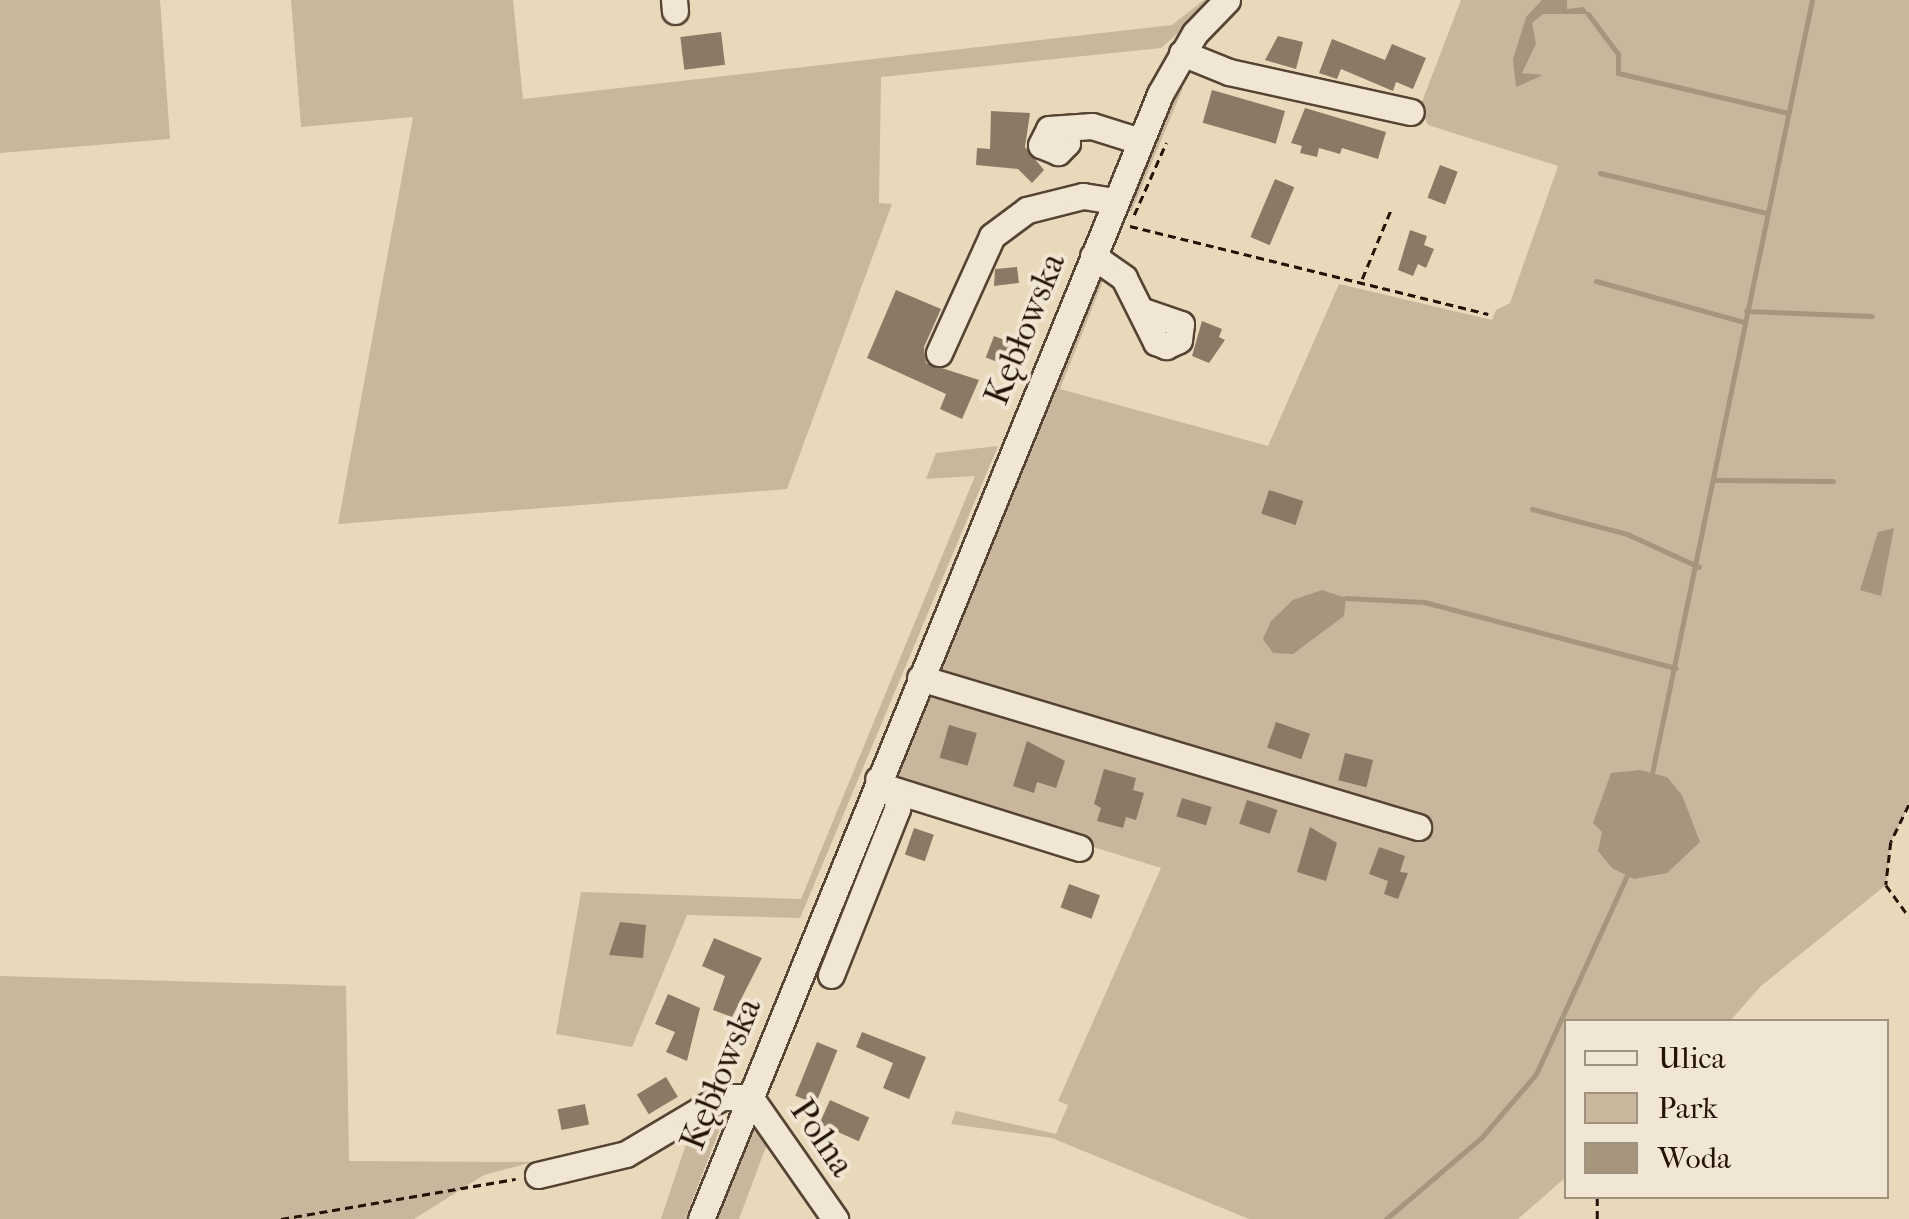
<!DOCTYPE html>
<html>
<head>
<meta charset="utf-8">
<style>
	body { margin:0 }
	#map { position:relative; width:1909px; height:1219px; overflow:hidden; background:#e9d9bb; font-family:"IM FELL French Canon",serif }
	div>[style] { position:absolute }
	.green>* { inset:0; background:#c8b79c }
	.water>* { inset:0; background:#a6967e }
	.stream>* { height:5px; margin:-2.5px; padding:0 2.5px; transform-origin:2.5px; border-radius:2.5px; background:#a6967e }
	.building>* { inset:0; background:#8a7a65; transform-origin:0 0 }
	.path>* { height:2.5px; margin-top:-1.25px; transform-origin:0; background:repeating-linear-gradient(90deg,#241307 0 8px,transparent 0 13px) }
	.roads { filter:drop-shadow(2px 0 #554434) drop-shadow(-2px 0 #554434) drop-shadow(0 2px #554434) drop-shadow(0 -2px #554434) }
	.minor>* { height:25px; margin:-12.5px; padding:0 12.5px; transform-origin:12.5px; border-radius:12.5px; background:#f1e6d3 }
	span { translate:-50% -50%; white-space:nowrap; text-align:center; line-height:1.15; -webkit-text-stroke:8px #f1e6d3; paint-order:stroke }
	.street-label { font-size:35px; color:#241307 }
	.legend { position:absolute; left:1564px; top:1019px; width:325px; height:180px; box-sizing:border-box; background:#f1e6d3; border:2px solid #9f9281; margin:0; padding:12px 18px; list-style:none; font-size:30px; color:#241307 }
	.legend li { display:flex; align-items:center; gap:20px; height:50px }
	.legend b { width:50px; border:2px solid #9f9281 }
</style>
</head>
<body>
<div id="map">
	<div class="green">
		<i style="clip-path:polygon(0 0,160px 0,170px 139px,0 153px)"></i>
		<i style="clip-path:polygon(291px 0,513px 0,523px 99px,1172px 25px,1204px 0,1216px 0,1161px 48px,881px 77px,879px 203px,892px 204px,787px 489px,338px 524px,413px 117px,301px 127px)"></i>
		<i style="clip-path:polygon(1461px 0,1909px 0,1909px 805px,1891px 842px,1886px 885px,1761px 986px,1730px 1021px,1566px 1022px,1566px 1177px,1518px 1219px,1249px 1219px,1052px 1138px,951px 1124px,956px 1111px,1056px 1134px,1068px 1105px,1058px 1101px,1161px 868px,891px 784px,1094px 273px,1105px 276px,1060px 389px,1268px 446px,1339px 284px,1492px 320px,1496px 310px,1510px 303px,1558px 166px,1428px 125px,1420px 107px)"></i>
		<i style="clip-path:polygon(1173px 84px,1183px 88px,1131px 212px,1127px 206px)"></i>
		<i style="clip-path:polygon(998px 446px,800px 918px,687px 915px,632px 1047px,556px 1034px,581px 892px,801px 899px,975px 476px,926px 479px,936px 453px)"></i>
		<i style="clip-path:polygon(0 976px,346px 986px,349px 1161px,533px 1162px,484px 1175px,414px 1219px,0 1219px)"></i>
		<i style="clip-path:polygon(724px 1118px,685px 1219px,661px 1219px,687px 1141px)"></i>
		<i style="clip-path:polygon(754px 1128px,767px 1144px,739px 1219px,717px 1219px)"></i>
	</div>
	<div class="water">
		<i style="clip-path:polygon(1567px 0,1567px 9px,1584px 7px,1588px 14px,1543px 14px,1532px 23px,1536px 44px,1522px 73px,1543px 75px,1516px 87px,1513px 59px,1526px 17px,1542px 0)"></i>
		<i style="clip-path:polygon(1894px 528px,1881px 596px,1860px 590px,1878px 532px)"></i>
		<i style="clip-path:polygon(1322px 590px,1346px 598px,1344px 616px,1293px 654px,1273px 653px,1263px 639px,1271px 621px,1293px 600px)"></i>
		<i style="clip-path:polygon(1640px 770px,1667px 777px,1682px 795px,1700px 842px,1667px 873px,1634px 879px,1612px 868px,1598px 851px,1602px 832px,1593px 823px,1611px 773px)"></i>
	</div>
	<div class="stream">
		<i style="left:1588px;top:14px;width:50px;rotate:53.1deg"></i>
		<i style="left:1618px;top:54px;width:19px;rotate:90deg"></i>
		<i style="left:1618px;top:73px;width:175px;rotate:13.2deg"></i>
		<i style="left:1600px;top:173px;width:172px;rotate:13.5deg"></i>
		<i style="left:1596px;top:281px;width:154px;rotate:15.5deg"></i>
		<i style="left:1746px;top:311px;width:126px;rotate:2.3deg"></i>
		<i style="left:1716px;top:480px;width:117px;rotate:0.5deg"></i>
		<i style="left:1532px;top:509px;width:98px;rotate:14.7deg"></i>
		<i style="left:1627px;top:534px;width:79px;rotate:24.6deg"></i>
		<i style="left:1346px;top:598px;width:78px;rotate:2.9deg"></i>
		<i style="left:1424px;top:602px;width:260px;rotate:14.7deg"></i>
		<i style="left:1652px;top:773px;width:789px;rotate:-78.31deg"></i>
		<i style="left:1386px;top:1219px;width:125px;rotate:-40.5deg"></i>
		<i style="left:1481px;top:1138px;width:84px;rotate:-49.3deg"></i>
		<i style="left:1536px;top:1074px;width:217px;rotate:-65.4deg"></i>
	</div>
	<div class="building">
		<i style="left:721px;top:32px;width:33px;height:41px;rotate:83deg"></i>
		<i style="clip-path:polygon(1278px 36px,1303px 42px,1296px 69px,1265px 60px)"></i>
		<i style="clip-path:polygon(1332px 39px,1385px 60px,1392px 44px,1426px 58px,1413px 89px,1396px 82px,1393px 91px,1341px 69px,1337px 79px,1319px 73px)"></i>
		<i style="left:1212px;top:90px;width:76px;height:34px;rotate:16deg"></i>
		<i style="clip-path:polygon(1305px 108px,1386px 132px,1378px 159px,1342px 148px,1340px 154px,1319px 148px,1317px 157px,1300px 153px,1302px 146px,1291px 143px)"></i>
		<i style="clip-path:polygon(991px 111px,1030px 113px,1025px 147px,1044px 170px,1032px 183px,1018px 169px,976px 165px,977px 148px,990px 149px)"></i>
		<i style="left:1440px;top:165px;width:19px;height:35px;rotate:21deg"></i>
		<i style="left:1275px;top:179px;width:21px;height:63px;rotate:23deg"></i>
		<i style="clip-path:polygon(1410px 230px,1427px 236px,1424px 245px,1434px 249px,1426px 268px,1418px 264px,1413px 276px,1398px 270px)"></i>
		<i style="clip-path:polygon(1017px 267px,1019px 283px,994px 286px,995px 269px)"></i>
		<i style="clip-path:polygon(896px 290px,941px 309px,924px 347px,926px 363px,979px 380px,962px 419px,940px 409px,946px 394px,867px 358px)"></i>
		<i style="clip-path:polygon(1202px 321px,1222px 329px,1219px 337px,1225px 340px,1209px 363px,1192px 356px)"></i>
		<i style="left:994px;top:336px;width:19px;height:23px;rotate:21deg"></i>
		<i style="left:1269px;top:490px;width:36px;height:25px;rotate:18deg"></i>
		<i style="left:1276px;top:722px;width:36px;height:27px;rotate:19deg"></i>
		<i style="left:949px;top:725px;width:29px;height:34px;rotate:16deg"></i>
		<i style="clip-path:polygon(1027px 741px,1065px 761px,1056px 788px,1037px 782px,1034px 793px,1013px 786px)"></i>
		<i style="left:1345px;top:753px;width:29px;height:28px;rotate:14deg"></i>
		<i style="clip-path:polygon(1104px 769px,1136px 778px,1133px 790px,1144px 793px,1136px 820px,1126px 817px,1123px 828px,1097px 821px,1101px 808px,1094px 804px)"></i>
		<i style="left:1182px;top:798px;width:31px;height:19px;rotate:17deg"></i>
		<i style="left:1247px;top:800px;width:32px;height:25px;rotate:18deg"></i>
		<i style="clip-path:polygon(1310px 827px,1337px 843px,1326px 881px,1297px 872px)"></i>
		<i style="left:914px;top:828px;width:21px;height:28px;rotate:19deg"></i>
		<i style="clip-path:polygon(1379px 847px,1405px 856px,1400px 872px,1408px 873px,1398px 899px,1384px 894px,1388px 881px,1369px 874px)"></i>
		<i style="left:1069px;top:884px;width:33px;height:25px;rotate:20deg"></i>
		<i style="clip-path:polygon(620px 922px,646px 925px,643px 958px,609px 955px)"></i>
		<i style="clip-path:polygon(714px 938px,762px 958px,732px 1017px,713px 1010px,725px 976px,702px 966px)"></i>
		<i style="clip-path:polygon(668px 994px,700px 1008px,687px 1061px,666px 1052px,675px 1032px,655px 1024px)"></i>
		<i style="clip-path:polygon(862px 1032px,926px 1057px,909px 1099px,883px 1088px,893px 1063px,856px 1047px)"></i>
		<i style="left:817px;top:1042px;width:22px;height:58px;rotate:22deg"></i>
		<i style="left:666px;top:1077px;width:23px;height:34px;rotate:59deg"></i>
		<i style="left:830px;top:1100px;width:43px;height:26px;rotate:24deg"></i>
		<i style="left:585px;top:1104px;width:21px;height:28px;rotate:79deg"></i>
	</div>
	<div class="path">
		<i style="left:1134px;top:215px;width:79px;rotate:-66deg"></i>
		<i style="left:1130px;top:226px;width:369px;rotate:13.8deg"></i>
		<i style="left:1362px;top:279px;width:78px;rotate:-67.4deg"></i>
		<i style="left:1909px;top:805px;width:41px;rotate:115.9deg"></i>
		<i style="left:1891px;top:842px;width:43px;rotate:96.6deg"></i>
		<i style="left:1886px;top:885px;width:39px;rotate:54deg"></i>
		<i style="left:281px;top:1219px;width:238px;rotate:-9.7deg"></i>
		<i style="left:1597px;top:1219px;width:23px;rotate:-90deg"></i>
	</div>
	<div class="roads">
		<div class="minor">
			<i style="left:674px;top:0;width:11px;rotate:85deg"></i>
			<i style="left:1182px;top:53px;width:51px;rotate:22deg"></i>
			<i style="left:1229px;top:72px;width:186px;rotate:12.4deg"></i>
			<i style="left:1065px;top:133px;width:10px;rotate:79deg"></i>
			<i style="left:1067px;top:143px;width:13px;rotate:135deg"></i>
			<i style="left:1058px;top:152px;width:18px;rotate:-158deg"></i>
			<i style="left:1041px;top:145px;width:18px;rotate:-63deg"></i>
			<i style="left:1049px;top:129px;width:43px;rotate:-4deg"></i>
			<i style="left:1092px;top:126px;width:50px;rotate:17.4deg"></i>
			<i style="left:1093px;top:256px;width:38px;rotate:35deg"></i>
			<i style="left:1124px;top:278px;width:72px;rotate:63.4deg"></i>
			<i style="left:1156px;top:342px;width:11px;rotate:22deg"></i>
			<i style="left:1166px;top:346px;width:14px;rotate:-25deg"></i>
			<i style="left:1179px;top:340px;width:16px;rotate:-83deg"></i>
			<i style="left:1181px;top:324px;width:40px;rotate:-161.1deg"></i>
			<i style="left:939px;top:353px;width:128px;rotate:-65.6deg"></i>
			<i style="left:992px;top:236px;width:44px;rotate:-36.6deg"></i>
			<i style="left:1027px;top:210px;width:58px;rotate:-14deg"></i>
			<i style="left:1083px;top:196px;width:32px;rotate:9deg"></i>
			<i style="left:920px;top:678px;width:520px;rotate:16.66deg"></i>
			<i style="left:891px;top:789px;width:197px;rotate:17.4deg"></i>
			<i style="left:831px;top:975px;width:179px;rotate:-68.3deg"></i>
			<i style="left:897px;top:809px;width:10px;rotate:-84deg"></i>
			<i style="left:898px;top:799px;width:28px;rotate:-135deg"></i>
			<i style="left:538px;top:1175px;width:90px;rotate:-13.4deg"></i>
			<i style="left:626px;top:1154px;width:112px;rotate:-30.7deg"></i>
			<i style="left:722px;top:1097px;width:28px"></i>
			<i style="left:750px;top:1097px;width:149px;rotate:55.1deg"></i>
			<i style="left:701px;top:1219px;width:1215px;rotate:-67.8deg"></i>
			<i style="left:1160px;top:94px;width:70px;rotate:-60.2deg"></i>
			<i style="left:1195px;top:33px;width:46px;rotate:-45.9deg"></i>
		</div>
	</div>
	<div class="street-label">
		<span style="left:1025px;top:329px;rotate:-68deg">Kębłowska</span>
		<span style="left:721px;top:1074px;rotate:-68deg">Kębłowska</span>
		<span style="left:822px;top:1138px;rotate:56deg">Polna</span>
	</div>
	<ul class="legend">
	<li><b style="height:12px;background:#f1e6d3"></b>Ulica</li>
	<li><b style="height:28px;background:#c8b79c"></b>Park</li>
	<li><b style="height:28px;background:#a6967e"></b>Woda</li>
	</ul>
</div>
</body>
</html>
